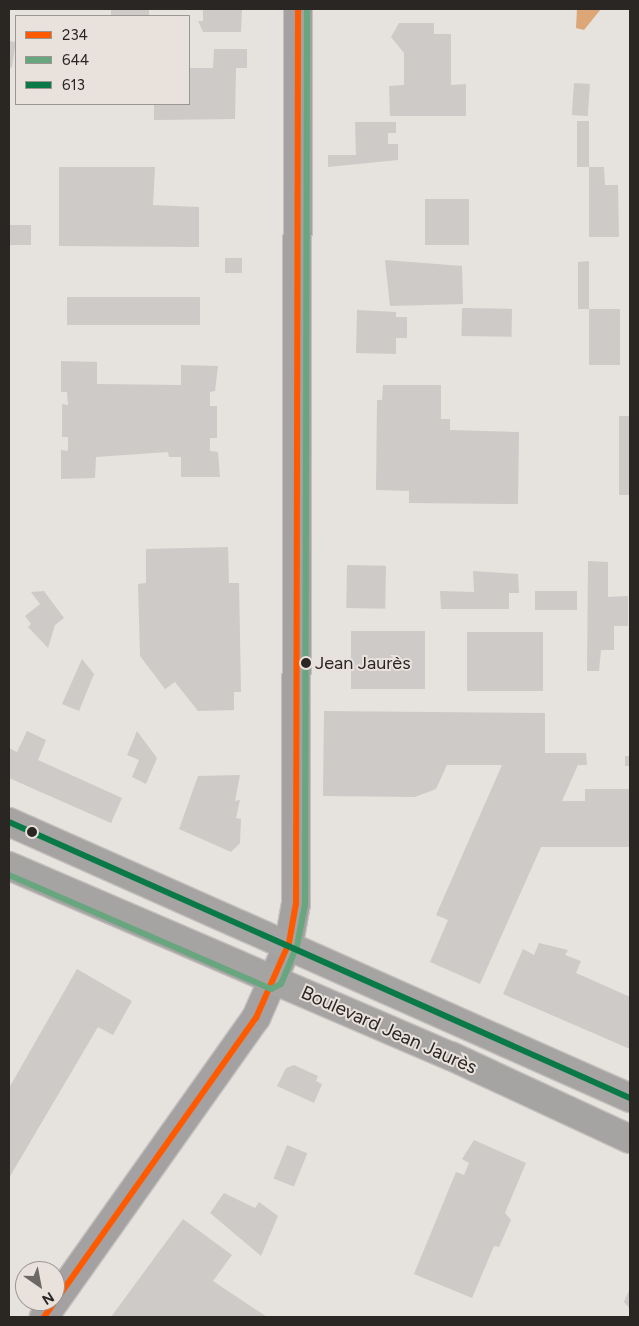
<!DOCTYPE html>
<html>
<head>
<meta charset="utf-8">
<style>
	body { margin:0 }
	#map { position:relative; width:639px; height:1326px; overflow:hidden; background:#e6e2de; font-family:Figtree,sans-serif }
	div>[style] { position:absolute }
	.water>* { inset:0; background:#dda676 }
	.building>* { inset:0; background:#cdcac7; transform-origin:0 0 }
	.roads { filter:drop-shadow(1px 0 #c3c0bd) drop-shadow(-1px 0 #c3c0bd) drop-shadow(0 1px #c3c0bd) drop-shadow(0 -1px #c3c0bd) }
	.street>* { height:28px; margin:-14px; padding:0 14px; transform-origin:14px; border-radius:14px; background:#a3a1a1 }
	.primary>* { height:28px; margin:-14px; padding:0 14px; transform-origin:14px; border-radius:14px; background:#a6a4a2 }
	.bus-1>* { height:6px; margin:-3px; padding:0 3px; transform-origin:3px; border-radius:3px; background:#ff5a00 }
	.bus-2>* { height:6px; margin:-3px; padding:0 3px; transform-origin:3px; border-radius:3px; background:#67a67e }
	.bus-3>* { height:6px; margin:-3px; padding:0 3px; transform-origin:3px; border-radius:3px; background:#097a47 }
	.dots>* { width:14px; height:14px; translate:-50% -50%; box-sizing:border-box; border:2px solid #e9e1db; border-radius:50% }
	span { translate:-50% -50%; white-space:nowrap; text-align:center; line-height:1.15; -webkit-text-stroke:4px #e9e1db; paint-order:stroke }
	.bus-label { font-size:18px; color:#292624 }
	.left { translate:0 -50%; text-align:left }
	.street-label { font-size:19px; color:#292624 }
	.frame { position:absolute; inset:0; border:10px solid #292624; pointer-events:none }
	.legend { position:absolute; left:15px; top:15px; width:175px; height:90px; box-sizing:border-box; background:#e9e1db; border:1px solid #9c9692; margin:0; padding:6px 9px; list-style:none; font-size:15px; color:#292624 }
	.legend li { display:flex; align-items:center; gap:10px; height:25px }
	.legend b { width:25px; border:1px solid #9c9692 }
	.north { position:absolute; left:15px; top:1261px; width:50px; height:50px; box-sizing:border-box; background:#e9e1db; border:1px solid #9c9692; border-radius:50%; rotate:147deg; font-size:14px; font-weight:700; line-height:20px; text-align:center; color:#292624 }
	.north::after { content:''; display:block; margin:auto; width:18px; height:22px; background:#6b6865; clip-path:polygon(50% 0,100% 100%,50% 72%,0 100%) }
</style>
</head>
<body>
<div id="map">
	<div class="water">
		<i style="clip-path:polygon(577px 9px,601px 9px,584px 30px,576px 28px)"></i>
	</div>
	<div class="building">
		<i style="left:111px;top:9px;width:38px;height:7px"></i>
		<i style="clip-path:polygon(203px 9px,242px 9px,241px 32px,203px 32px,198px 21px,203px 21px)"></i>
		<i style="clip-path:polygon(399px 23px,434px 23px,434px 34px,451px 34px,451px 85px,466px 84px,466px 116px,390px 116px,389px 86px,404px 85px,404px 53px,391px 37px)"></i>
		<i style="left:10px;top:41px;width:6px;height:26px;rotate:9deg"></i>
		<i style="clip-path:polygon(214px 49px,247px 49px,247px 68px,236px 68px,235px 119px,154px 120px,154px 104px,189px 104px,189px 68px,213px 68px)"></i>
		<i style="left:574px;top:83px;width:16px;height:32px;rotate:4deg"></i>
		<i style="left:589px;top:121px;width:46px;height:12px;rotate:90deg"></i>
		<i style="clip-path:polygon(355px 122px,396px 122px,396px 133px,388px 133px,388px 144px,398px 144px,398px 160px,328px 167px,328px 155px,356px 155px)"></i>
		<i style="clip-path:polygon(59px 167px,155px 167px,153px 205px,199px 207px,199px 247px,59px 246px)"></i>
		<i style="clip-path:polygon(589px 167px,604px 167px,605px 185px,618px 185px,619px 237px,589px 237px)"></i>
		<i style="left:425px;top:199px;width:44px;height:46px"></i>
		<i style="left:9px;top:225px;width:22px;height:20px"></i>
		<i style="left:225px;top:258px;width:17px;height:15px"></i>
		<i style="clip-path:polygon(385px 260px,462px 266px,463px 304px,390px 306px)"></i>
		<i style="clip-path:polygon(589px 261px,589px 309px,620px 309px,620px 365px,589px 365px,589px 309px,578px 309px,578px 262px)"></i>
		<i style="left:67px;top:297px;width:133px;height:28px"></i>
		<i style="left:462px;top:308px;width:50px;height:28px;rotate:1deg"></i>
		<i style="clip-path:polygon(357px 310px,396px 312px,396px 317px,407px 317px,407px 338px,396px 338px,396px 354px,356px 353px)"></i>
		<i style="clip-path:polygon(61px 361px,97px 362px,97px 384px,181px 385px,181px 365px,218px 366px,215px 391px,210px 392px,210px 406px,217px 406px,217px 438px,210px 438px,210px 451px,218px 452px,220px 477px,181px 477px,181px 457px,169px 457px,168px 452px,96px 457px,95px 478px,61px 479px,61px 450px,68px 451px,68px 437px,62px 437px,62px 404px,68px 405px,67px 392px,61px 392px)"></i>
		<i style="clip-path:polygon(383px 385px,441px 385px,441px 419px,450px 419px,450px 430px,519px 432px,518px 504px,409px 503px,409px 491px,376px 490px,377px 400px,382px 400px)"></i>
		<i style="left:619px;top:416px;width:11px;height:79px"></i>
		<i style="clip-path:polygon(228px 547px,229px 583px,239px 583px,241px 692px,234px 692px,234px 710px,198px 711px,175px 682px,165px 689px,140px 656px,138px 584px,146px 583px,146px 549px)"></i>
		<i style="clip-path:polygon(588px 561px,608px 562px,608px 597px,628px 596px,628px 626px,614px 626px,614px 650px,601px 650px,599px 671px,587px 671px)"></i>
		<i style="left:347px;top:565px;width:39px;height:43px;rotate:1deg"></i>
		<i style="clip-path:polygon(473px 571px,518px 574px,519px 593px,509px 593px,509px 609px,441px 609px,440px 591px,474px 592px)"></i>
		<i style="clip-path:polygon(44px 591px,64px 618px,55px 625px,48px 648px,28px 627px,31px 624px,25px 616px,40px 604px,31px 592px)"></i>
		<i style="left:535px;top:591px;width:42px;height:19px"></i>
		<i style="left:351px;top:631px;width:74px;height:58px"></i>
		<i style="left:467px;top:632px;width:76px;height:59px"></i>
		<i style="clip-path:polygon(82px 659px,94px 674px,79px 711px,62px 704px)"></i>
		<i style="clip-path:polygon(324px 711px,545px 713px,545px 753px,586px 753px,587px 765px,578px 765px,562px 801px,585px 801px,585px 789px,630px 789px,630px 847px,541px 847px,480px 984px,430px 962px,448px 920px,436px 915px,502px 765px,447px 765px,436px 789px,415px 797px,323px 796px)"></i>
		<i style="clip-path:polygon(27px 731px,46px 740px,38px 760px,122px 798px,111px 823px,9px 778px,9px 748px,17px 752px)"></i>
		<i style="clip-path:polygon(137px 731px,157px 758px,146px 784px,132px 777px,139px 760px,127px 755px)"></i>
		<i style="left:625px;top:756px;width:5px;height:10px"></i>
		<i style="clip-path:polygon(240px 775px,235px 801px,240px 800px,236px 818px,241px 819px,240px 843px,231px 852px,179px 829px,198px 776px)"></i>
		<i style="clip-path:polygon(539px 943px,568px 950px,565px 955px,581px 961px,576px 973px,630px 997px,630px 1049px,503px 994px,523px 949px,534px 955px)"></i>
		<i style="clip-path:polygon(77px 969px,132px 1001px,113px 1035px,98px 1027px,9px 1178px,9px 1088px)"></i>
		<i style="clip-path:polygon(294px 1065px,318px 1076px,316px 1081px,322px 1084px,314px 1103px,277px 1086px,286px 1068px)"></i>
		<i style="clip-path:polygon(474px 1140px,526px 1163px,505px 1213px,511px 1220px,499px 1247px,494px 1246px,472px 1298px,414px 1274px,456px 1172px,464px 1175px,469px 1163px,462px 1159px)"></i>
		<i style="left:287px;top:1145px;width:22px;height:36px;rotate:22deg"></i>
		<i style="clip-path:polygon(224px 1193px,255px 1208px,259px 1202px,278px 1216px,261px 1256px,210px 1213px)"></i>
		<i style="clip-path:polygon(183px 1219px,232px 1255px,213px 1281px,267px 1317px,111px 1317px)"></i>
		<i style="clip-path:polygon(630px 1288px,630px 1309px,624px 1302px)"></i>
	</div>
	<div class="roads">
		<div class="street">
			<i style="left:44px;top:1317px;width:367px;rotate:-54.7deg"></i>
			<i style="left:256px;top:1018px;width:82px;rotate:-66.3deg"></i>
			<i style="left:289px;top:943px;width:40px;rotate:-80deg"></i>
			<i style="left:296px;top:904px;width:895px;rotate:-89.87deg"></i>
		</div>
		<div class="primary">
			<i style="left:9px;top:822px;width:680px;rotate:23.96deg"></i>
			<i style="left:9px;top:866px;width:481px;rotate:23.3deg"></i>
			<i style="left:451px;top:1056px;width:197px;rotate:24.9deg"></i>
		</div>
	</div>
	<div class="bus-1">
		<i style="left:44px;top:1317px;width:367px;rotate:-54.7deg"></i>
		<i style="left:256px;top:1018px;width:82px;rotate:-66.3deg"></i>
		<i style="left:289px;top:943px;width:40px;rotate:-80deg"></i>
		<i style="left:296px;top:904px;width:895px;rotate:-89.87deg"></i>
	</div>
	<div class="bus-2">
		<i style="left:9px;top:875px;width:286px;rotate:23.5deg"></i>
		<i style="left:271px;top:989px;width:11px;rotate:-27deg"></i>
		<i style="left:281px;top:984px;width:41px;rotate:-67.2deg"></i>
		<i style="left:297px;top:946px;width:43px;rotate:-79.2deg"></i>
		<i style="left:305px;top:904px;width:895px;rotate:-89.87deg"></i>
	</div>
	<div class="bus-3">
		<i style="left:9px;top:822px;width:680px;rotate:23.96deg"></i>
	</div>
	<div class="dots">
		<i style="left:306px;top:663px;background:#292624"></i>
		<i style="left:32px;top:832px;background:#292624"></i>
	</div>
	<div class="bus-label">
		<span class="left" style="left:315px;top:663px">Jean Jaurès</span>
	</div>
	<div class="street-label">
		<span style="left:389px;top:1030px;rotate:24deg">Boulevard Jean Jaurès</span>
	</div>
	<div class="frame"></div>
	<ul class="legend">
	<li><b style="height:6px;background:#ff5a00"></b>234</li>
	<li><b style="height:6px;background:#67a67e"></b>644</li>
	<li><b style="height:6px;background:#097a47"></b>613</li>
	</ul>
	<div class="north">N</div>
</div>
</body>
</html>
